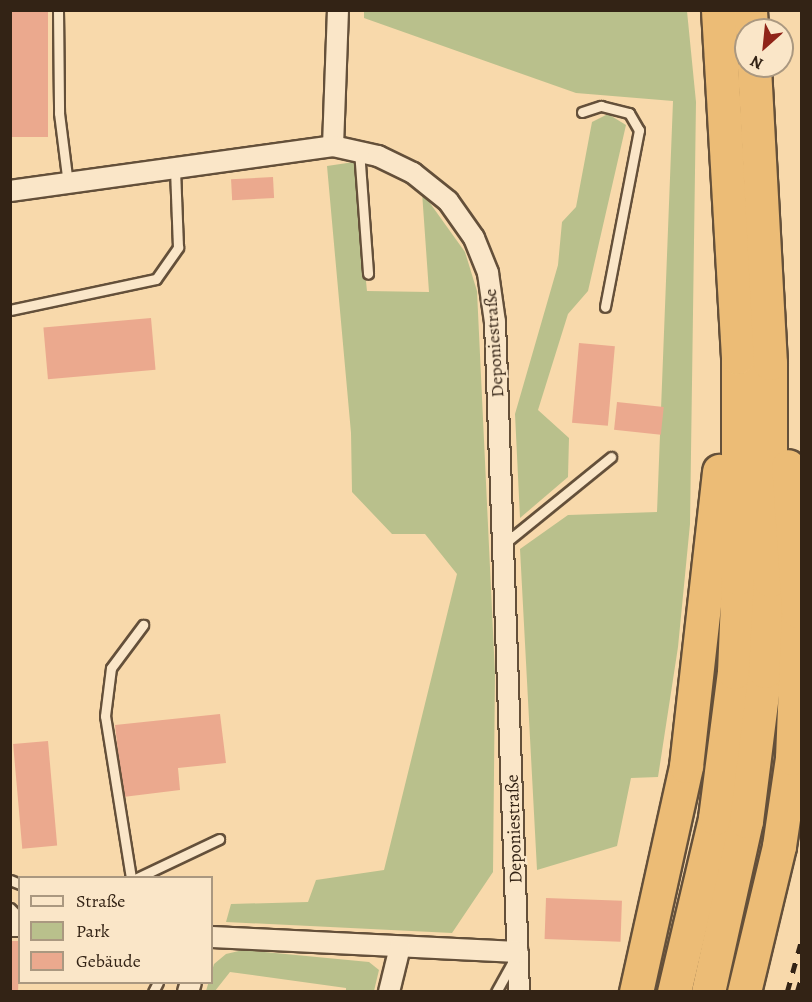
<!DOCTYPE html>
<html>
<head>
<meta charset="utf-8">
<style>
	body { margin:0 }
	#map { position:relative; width:812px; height:1002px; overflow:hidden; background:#f8d9ab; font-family:Alegreya,serif }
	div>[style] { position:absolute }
	.green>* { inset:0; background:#b9c08c }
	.building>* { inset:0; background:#eba98e; transform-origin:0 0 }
	.roads { filter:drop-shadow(2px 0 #64503a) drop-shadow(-2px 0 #64503a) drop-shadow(0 2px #64503a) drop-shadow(0 -2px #64503a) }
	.service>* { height:9px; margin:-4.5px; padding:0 4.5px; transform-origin:4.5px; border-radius:4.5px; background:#fae6c8 }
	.minor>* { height:20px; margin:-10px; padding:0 10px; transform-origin:10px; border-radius:10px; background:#fae6c8 }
	.motorway>* { height:33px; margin:-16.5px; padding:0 16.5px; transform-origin:16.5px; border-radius:16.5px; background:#ecbc76 }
	.rail>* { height:4.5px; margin-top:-2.25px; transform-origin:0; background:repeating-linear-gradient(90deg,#332315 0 10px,transparent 0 20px) }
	span { translate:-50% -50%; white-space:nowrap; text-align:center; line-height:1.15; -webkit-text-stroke:4.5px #fae6c8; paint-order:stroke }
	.street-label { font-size:18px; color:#332315 }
	.frame { position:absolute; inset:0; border:12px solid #332315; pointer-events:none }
	.legend { position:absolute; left:18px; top:876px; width:195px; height:108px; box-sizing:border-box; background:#fae6c8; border:2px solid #aa9880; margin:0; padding:8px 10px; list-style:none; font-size:18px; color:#332315 }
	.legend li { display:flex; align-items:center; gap:12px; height:30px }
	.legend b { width:30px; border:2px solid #aa9880 }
	.north { position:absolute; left:734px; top:18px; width:60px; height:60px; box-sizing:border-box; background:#fae6c8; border:2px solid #aa9880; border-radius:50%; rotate:207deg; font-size:16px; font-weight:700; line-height:24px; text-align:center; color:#332315 }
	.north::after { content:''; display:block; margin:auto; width:21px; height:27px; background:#8f2418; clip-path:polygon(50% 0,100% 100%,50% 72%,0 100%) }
</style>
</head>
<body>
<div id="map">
	<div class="green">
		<i style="clip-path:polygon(364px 11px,687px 11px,696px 102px,690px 524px,678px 647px,658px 777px,631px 778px,617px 846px,537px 870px,520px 549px,568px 515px,657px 512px,673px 101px,576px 93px,364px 18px)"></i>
		<i style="clip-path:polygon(608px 114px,626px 125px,588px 291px,568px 314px,538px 410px,569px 438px,568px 477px,520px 518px,515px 414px,558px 265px,562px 222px,576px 207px,592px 122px)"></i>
		<i style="clip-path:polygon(354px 162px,367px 291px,429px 292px,422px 192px,465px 252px,477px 291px,495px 674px,493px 872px,452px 933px,226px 922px,231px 904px,308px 902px,316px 880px,384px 870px,457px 574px,425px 534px,392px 534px,352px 492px,351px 433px,327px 166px)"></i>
		<i style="clip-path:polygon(243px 950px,369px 962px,379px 970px,374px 991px,346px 991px,346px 988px,230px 972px,215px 991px,206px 991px,214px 964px,226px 954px)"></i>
	</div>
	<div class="building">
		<i style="left:10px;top:10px;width:38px;height:127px"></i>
		<i style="left:273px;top:177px;width:21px;height:42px;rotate:87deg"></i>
		<i style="left:151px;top:318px;width:52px;height:108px;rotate:85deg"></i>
		<i style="left:579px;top:343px;width:36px;height:80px;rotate:5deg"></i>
		<i style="left:617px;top:402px;width:47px;height:28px;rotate:6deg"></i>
		<i style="clip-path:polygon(220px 714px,226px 763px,178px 768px,180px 790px,123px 797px,115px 725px)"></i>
		<i style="left:48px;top:741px;width:105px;height:35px;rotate:85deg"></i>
		<i style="left:546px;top:898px;width:76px;height:41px;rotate:2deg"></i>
		<i style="clip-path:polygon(10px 941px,20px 941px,18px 992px,10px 992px)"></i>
	</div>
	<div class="roads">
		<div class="service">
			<i style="left:58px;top:10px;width:103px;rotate:89.4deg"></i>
			<i style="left:59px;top:113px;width:72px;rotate:82.8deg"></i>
			<i style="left:582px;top:112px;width:20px;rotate:-18deg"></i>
			<i style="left:601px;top:106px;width:29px;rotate:14deg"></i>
			<i style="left:629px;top:113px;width:20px;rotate:60deg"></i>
			<i style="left:639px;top:130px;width:180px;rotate:100.9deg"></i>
			<i style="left:359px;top:150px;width:124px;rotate:85.8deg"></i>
			<i style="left:10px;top:310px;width:149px;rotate:-12deg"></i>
			<i style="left:156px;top:279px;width:39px;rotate:-55deg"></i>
			<i style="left:178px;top:247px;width:77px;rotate:-92.2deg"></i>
			<i style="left:504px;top:544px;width:138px;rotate:-39.1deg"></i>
			<i style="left:131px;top:878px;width:164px;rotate:-99.1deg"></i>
			<i style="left:105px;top:716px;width:48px;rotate:-82.9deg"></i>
			<i style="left:111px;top:668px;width:54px;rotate:-53.3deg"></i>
			<i style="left:137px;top:878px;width:91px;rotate:-25.4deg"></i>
			<i style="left:10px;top:880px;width:11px;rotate:22deg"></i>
			<i style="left:10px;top:908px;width:14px;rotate:45deg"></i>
			<i style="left:153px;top:992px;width:11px;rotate:-63deg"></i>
			<i style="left:496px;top:992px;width:37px;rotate:-61deg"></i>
		</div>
		<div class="minor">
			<i style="left:333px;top:146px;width:136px;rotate:-87.9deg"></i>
			<i style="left:10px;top:191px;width:326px;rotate:-7.9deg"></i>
			<i style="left:333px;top:146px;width:46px;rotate:12.5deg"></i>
			<i style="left:378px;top:156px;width:39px;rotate:26deg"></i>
			<i style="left:413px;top:173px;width:45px;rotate:38.7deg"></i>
			<i style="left:448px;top:201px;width:45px;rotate:54.9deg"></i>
			<i style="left:474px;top:238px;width:38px;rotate:68deg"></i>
			<i style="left:488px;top:273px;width:49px;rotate:81.9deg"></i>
			<i style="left:495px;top:322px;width:670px;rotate:87.95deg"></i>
			<i style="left:10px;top:926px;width:10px"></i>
			<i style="left:212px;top:937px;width:306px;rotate:2.8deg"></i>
			<i style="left:188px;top:992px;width:10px;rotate:-73deg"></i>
			<i style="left:389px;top:992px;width:46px;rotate:-76.3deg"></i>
		</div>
		<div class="motorway">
			<i style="left:750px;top:10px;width:20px;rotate:87deg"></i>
			<i style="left:636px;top:992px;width:231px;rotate:-77.5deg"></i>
			<i style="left:686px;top:766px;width:297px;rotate:-83.6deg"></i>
			<i style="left:674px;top:992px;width:179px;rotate:-76.7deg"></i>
			<i style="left:715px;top:818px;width:147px;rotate:-82.6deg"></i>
			<i style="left:734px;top:672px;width:94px;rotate:-87.6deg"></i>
			<i style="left:738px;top:578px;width:221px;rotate:-90deg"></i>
			<i style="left:738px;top:357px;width:348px;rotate:-93.3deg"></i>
			<i style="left:708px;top:992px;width:175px;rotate:-77.5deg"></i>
			<i style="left:746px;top:821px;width:151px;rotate:-82.8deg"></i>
			<i style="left:765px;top:671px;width:91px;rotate:-86.9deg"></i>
			<i style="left:770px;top:580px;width:217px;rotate:-90deg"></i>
			<i style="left:770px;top:363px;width:297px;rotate:-93.1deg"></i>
			<i style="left:744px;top:992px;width:150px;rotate:-76.5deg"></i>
			<i style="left:779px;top:846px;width:89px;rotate:-81.6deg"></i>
			<i style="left:792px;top:758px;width:147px;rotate:-87.7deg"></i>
			<i style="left:798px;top:611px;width:145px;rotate:-93.9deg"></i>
		</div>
	</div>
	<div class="rail">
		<i style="left:787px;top:992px;width:56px;rotate:-74.5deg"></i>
		<i style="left:797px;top:992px;width:17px;rotate:-73deg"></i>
	</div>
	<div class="street-label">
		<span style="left:494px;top:343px;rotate:-94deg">Deponiestraße</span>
		<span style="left:514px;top:829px;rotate:-92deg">Deponiestraße</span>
	</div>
	<div class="frame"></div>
	<ul class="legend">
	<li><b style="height:8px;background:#fae6c8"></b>Straße</li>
	<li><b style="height:16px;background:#b9c08c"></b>Park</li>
	<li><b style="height:16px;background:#eba98e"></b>Gebäude</li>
	</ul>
	<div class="north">N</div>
</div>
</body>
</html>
